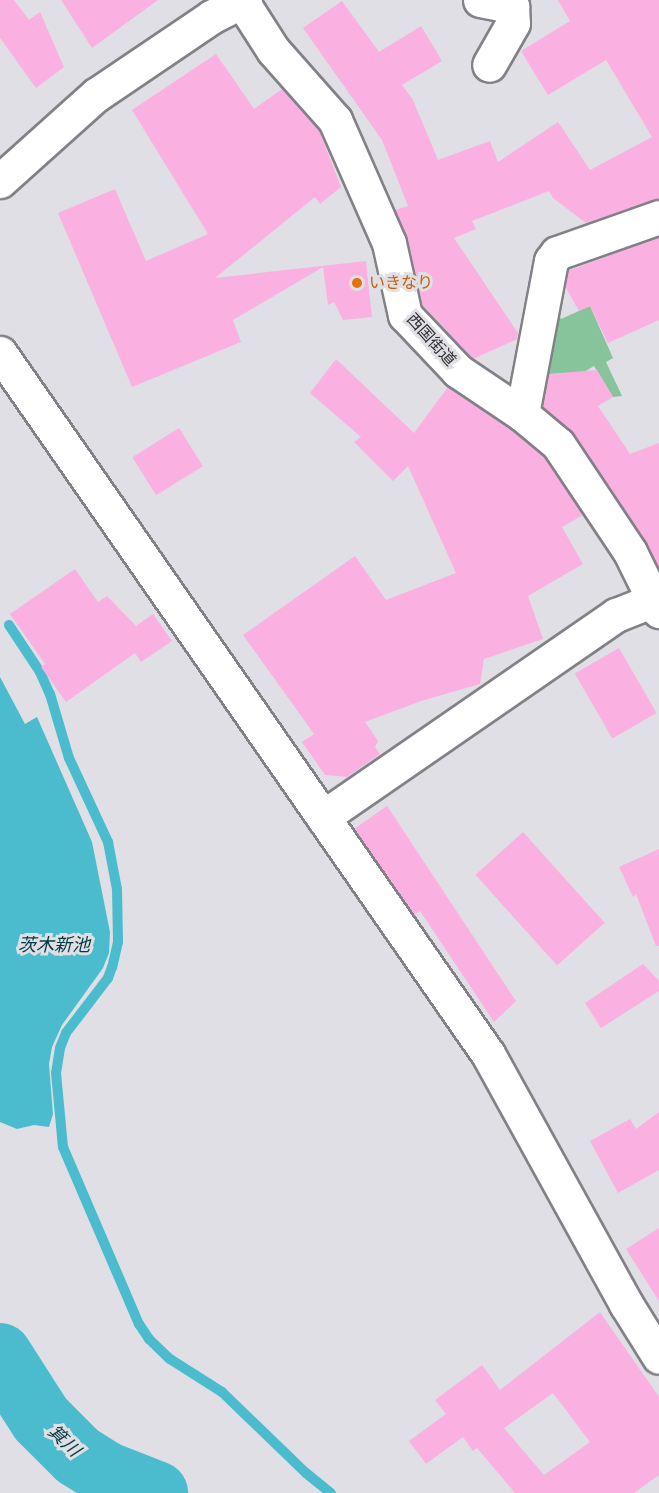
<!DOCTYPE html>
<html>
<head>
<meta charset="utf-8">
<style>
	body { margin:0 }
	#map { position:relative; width:659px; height:1493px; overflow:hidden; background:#dfdfe5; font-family:"Fira Sans Condensed","Noto Sans JP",sans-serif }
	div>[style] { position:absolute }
	.green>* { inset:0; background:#88c49b }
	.water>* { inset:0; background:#4bbcce }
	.stream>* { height:10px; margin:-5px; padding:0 5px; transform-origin:5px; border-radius:5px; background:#4bbcce }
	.river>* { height:64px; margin:-32px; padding:0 32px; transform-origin:32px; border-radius:32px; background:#4bbcce }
	.building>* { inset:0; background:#fab1e1; transform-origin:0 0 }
	.roads { filter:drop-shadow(2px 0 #818187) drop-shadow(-2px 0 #818187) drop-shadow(0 2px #818187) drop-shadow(0 -2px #818187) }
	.street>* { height:33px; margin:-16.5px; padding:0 16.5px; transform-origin:16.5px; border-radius:16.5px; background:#fff }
	.secondary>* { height:33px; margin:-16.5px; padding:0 16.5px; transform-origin:16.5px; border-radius:16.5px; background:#fff }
	.dots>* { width:16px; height:16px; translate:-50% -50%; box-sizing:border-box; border:3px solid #dfdfe5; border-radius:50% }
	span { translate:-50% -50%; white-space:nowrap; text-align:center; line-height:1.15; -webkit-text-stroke:6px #dfdfe5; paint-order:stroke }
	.food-label { font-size:16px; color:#c56008 }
	.left { translate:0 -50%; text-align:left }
	.street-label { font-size:16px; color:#2f2f31 }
	.water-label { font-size:18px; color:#023941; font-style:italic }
</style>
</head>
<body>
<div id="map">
	<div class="green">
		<i style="clip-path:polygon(550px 292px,561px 319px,590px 306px,613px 358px,606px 362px,622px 396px,613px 397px,594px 366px,566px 383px,565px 373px,537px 375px)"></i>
	</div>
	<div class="water">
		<i style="clip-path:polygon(0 677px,25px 724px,37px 717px,92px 842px,110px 932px,109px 953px,103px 968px,62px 1025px,52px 1047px,49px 1064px,53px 1114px,49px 1127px,34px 1125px,17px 1129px,0 1122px)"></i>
	</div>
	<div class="stream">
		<i style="left:9px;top:625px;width:56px;rotate:56.6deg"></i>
		<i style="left:40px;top:672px;width:24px;rotate:66deg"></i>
		<i style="left:50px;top:694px;width:67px;rotate:73.5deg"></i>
		<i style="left:69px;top:758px;width:93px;rotate:65.1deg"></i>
		<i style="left:108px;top:842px;width:48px;rotate:79.2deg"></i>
		<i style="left:117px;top:889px;width:53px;rotate:88.9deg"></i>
		<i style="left:118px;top:942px;width:26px;rotate:103deg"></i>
		<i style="left:112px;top:967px;width:12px;rotate:110deg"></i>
		<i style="left:108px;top:978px;width:69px;rotate:127.4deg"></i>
		<i style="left:66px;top:1033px;width:16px;rotate:112deg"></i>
		<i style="left:60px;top:1048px;width:25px;rotate:99deg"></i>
		<i style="left:56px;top:1073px;width:74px;rotate:84.6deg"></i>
		<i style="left:63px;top:1147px;width:193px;rotate:66.8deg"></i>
		<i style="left:139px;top:1324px;width:18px;rotate:56deg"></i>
		<i style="left:149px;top:1339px;width:29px;rotate:44deg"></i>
		<i style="left:170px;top:1359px;width:62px;rotate:32.4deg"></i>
		<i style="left:222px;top:1392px;width:117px;rotate:44deg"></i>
		<i style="left:306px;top:1473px;width:32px;rotate:39deg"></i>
	</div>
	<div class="river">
		<i style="left:0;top:1355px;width:76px;rotate:57.4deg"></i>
		<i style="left:41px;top:1419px;width:52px;rotate:45deg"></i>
		<i style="left:78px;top:1456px;width:32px;rotate:32deg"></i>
		<i style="left:105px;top:1473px;width:55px;rotate:21.4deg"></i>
	</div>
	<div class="building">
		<i style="clip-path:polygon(0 0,14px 0,29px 20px,40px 12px,64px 67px,36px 88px,0 38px)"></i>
		<i style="clip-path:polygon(61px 0,158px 0,92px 48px)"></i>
		<i style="clip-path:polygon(558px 0,659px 0,659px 199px,586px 223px,553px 198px,549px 191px,472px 221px,476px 229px,454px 238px,518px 333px,517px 339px,473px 359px,422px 304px,407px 239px,395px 210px,408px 206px,382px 140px,303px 28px,342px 1px,379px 52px,421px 26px,442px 61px,402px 85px,413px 100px,438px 160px,490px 141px,498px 162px,558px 122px,590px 170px,652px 137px,606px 60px,548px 95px,521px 51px,570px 21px)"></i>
		<i style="clip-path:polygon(216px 54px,254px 109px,282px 89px,319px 130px,341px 187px,320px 204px,315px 197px,215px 278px,366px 261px,372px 317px,343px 320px,334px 302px,328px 305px,323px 267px,233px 320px,241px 342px,132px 387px,58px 213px,115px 189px,146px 261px,208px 234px,132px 110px)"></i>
		<i style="clip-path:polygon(659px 237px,659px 320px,608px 343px,590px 306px,579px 311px,565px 286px,568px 271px)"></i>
		<i style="clip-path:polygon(336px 359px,414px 433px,448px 387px,511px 429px,544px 457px,583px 515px,562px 527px,583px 564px,528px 596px,543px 639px,484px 659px,480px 684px,421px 701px,365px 722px,378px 741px,375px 747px,380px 754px,347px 777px,325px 775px,302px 742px,314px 734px,243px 635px,355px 556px,386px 600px,456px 573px,408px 466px,393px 481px,354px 442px,361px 437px,310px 393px)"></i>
		<i style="clip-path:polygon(597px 370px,613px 397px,598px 406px,630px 454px,659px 443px,659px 568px,646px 542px,574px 434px,542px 407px,549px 374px)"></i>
		<i style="left:179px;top:428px;width:45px;height:55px;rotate:58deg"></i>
		<i style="clip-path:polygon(75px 569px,98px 602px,107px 596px,136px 626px,153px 614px,172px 641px,141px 662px,135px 653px,66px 702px,41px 667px,45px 664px,10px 614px)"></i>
		<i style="left:619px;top:648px;width:75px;height:51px;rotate:60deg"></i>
		<i style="clip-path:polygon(387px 806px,516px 1001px,494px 1022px,420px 911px,414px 915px,354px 829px)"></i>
		<i style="left:523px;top:832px;width:122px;height:64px;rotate:48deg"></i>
		<i style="clip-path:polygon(659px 849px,659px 946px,656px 946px,636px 894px,633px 897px,619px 867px)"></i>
		<i style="clip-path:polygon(643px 964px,659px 981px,659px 991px,601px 1028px,585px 1003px)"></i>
		<i style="clip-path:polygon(659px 1112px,659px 1170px,618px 1193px,590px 1141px,630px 1119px,636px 1129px)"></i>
		<i style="clip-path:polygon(659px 1228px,659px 1301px,626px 1249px)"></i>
		<i style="clip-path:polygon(evenodd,600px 1312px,659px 1397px,659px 1475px,634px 1493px,515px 1493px,477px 1448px,473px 1451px,463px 1437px,426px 1464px,409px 1441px,446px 1414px,435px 1400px,482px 1365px,500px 1390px,600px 1312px,553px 1393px,590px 1442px,544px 1475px,504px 1428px,553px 1393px)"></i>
	</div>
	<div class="roads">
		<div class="street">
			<i style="left:241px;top:0;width:59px;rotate:57.4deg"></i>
			<i style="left:273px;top:50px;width:94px;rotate:48.5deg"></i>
			<i style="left:335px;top:120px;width:134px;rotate:66.3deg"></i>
			<i style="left:389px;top:243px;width:74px;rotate:77.5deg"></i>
			<i style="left:405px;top:315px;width:77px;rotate:46.6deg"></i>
			<i style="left:458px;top:371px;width:77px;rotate:33.9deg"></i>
			<i style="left:522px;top:414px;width:47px;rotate:39.8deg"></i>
			<i style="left:558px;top:444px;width:130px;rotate:56.3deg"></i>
			<i style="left:630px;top:552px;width:66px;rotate:63.8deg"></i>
			<i style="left:480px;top:0;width:33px;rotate:11deg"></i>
			<i style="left:512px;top:6px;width:17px;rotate:87deg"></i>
			<i style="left:513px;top:23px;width:48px;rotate:119.7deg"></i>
			<i style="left:0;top:353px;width:854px;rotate:55.16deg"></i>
			<i style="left:488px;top:1054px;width:286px;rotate:61.1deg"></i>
			<i style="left:626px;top:1304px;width:62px;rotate:58.1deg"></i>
			<i style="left:522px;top:414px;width:156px;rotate:-79.3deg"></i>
			<i style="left:551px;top:261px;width:10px;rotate:-53deg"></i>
			<i style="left:557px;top:253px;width:108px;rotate:-19.4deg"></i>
			<i style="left:323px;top:817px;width:356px;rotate:-34.6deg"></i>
			<i style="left:616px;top:615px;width:46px;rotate:-21.6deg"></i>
		</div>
		<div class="secondary">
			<i style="left:0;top:181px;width:129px;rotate:-41.9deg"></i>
			<i style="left:96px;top:95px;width:139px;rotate:-34.1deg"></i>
			<i style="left:211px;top:17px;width:38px;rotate:-27deg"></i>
		</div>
	</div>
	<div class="dots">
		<i style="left:357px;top:283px;background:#e8710a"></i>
	</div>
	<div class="food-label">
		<span class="left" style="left:369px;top:283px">いきなり</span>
	</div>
	<div class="street-label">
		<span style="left:431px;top:340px;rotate:48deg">西国街道</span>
	</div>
	<div class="water-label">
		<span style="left:54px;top:945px">茨木新池</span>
		<span style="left:64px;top:1441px;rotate:43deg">箕川</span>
	</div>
</div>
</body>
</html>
